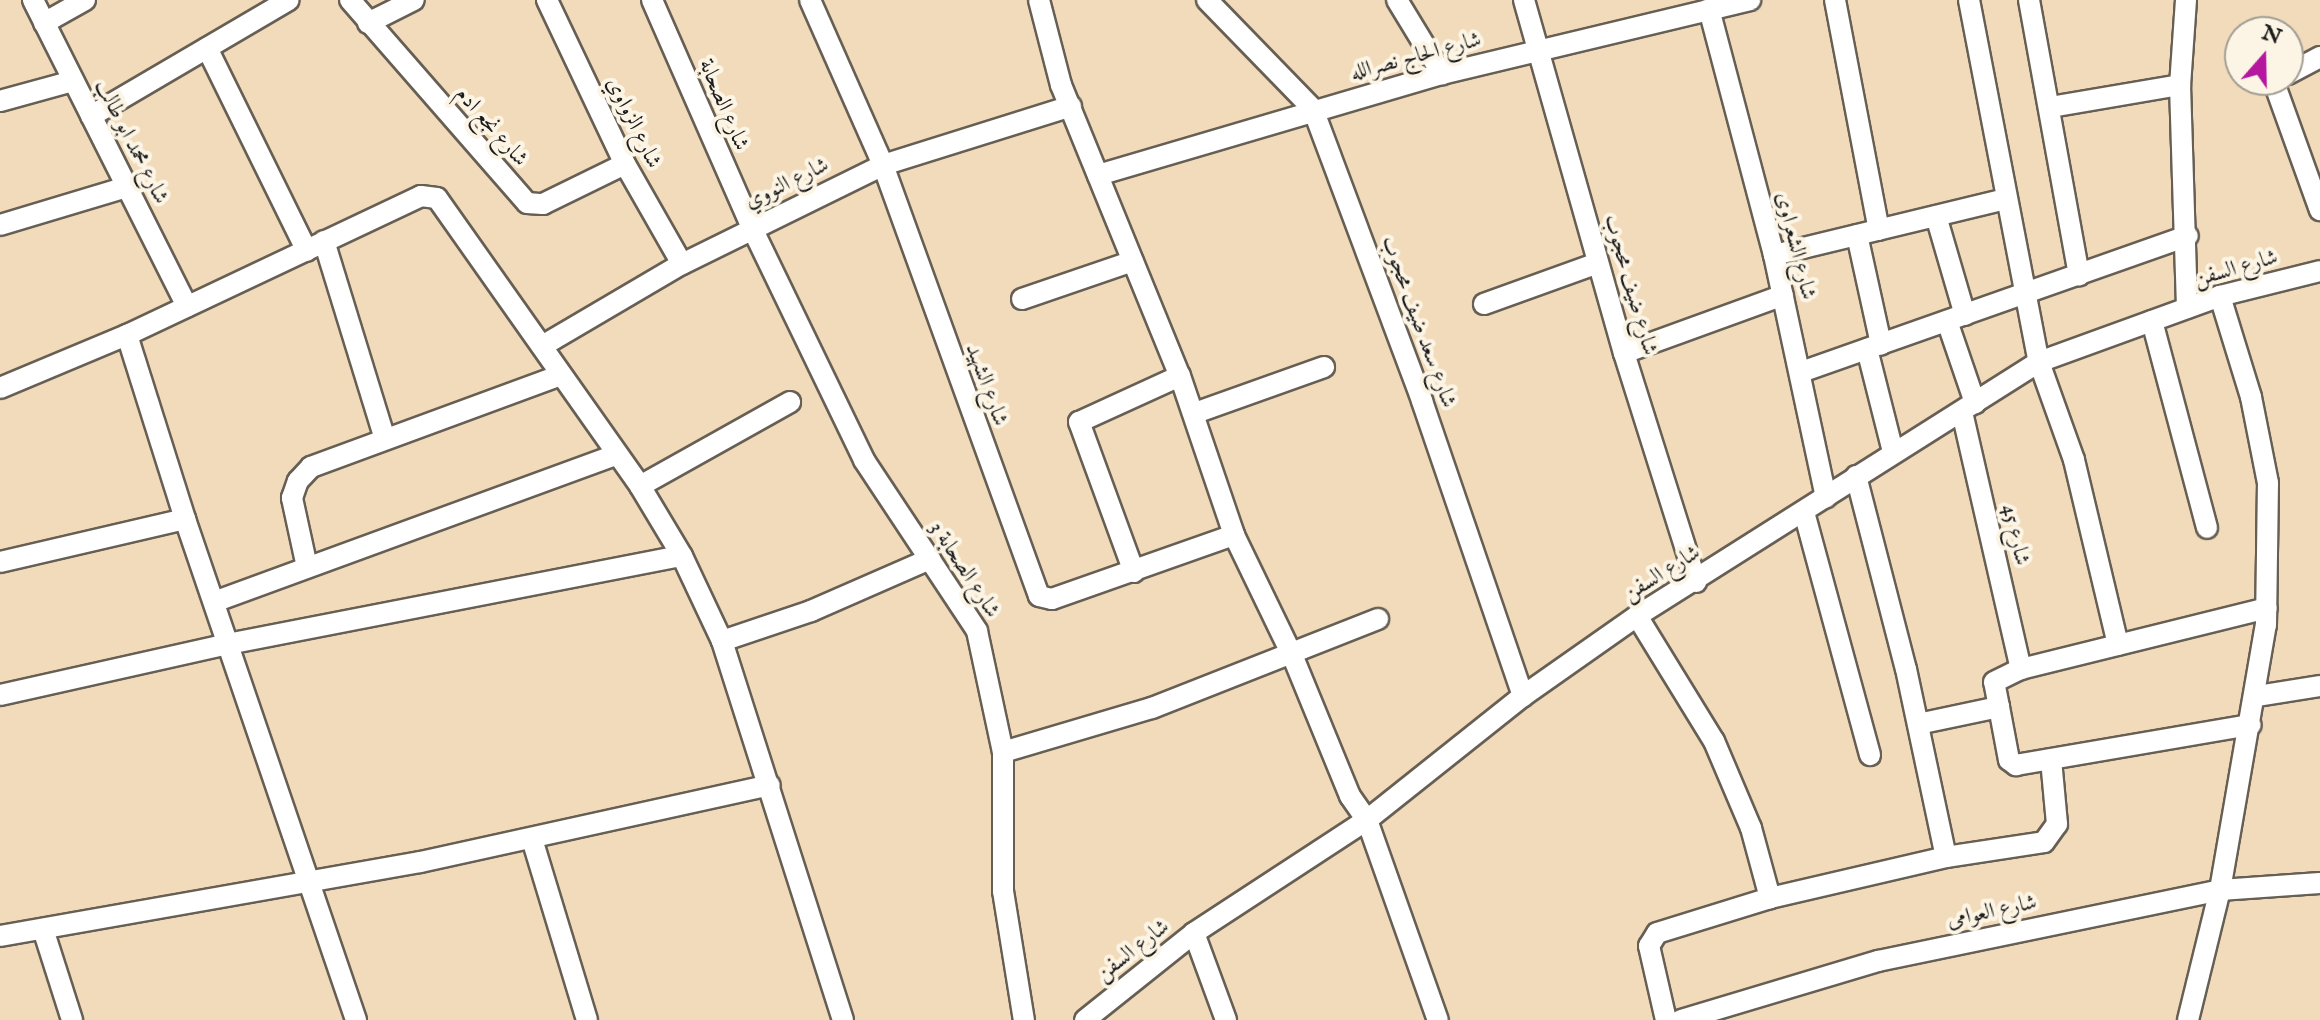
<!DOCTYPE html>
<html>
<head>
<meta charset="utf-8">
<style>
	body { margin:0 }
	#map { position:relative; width:2320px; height:1020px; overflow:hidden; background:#f1dbbb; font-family:"IM FELL English",Amiri,serif }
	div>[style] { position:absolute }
	.roads { filter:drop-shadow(2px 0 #675f54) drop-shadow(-2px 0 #675f54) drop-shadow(0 2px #675f54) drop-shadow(0 -2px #675f54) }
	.minor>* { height:20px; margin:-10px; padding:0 10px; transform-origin:10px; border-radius:10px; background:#fff }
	span { translate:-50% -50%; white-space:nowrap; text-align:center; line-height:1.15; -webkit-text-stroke:8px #fcf5e5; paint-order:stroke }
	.street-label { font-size:22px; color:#1c1c1c }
	.north { position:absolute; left:2224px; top:16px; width:80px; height:80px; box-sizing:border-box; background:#fcf5e5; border:2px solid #a29e95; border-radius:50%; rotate:20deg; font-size:22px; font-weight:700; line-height:32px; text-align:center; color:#1c1c1c }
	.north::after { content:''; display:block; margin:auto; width:28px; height:36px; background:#b5179e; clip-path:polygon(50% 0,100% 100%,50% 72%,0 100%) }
</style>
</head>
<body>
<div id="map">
	<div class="roads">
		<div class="minor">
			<i style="left:33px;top:0;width:343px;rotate:63.3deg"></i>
			<i style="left:350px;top:0;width:269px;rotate:48.9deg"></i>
			<i style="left:527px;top:203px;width:16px;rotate:4deg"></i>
			<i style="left:543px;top:204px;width:91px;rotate:-26deg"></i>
			<i style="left:547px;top:0;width:182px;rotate:64.6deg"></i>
			<i style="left:625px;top:164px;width:115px;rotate:60.3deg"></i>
			<i style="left:652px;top:0;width:249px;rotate:66.3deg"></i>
			<i style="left:752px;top:228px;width:258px;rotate:64.2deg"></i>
			<i style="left:864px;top:460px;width:205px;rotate:56.5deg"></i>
			<i style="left:977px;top:631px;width:124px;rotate:77.9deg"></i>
			<i style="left:1003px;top:752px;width:139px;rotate:90deg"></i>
			<i style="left:1003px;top:891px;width:131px;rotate:80.8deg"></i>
			<i style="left:810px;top:0;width:180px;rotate:66.1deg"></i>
			<i style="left:883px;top:165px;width:458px;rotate:70.1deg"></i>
			<i style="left:1039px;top:596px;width:13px;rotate:13deg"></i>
			<i style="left:1052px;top:599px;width:193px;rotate:-19.4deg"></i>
			<i style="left:1039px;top:0;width:88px;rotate:75.5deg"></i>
			<i style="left:1061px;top:85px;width:314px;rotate:67.8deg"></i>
			<i style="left:1180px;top:376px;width:168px;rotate:71.2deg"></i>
			<i style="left:1234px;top:535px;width:136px;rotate:64.2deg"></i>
			<i style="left:1293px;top:657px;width:150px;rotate:67.7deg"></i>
			<i style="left:1350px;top:796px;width:29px;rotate:55deg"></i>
			<i style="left:1367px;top:820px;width:212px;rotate:70.5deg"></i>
			<i style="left:1207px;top:0;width:152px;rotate:45.8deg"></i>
			<i style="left:1313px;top:109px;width:312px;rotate:69.5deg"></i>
			<i style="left:1422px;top:401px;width:312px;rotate:71.1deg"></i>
			<i style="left:1397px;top:0;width:87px;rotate:58.7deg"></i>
			<i style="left:1524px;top:0;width:367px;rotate:74.2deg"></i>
			<i style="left:1624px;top:353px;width:240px;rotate:72.5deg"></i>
			<i style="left:1835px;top:0;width:234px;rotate:79.2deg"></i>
			<i style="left:1969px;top:0;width:369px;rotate:79.1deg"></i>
			<i style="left:2039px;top:362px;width:104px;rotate:70.3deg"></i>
			<i style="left:2074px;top:460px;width:190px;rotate:76.6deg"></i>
			<i style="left:2029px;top:0;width:280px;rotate:79.7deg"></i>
			<i style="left:2186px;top:0;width:85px;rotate:94deg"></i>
			<i style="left:2180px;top:85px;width:223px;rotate:88.2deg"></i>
			<i style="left:1709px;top:9px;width:254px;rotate:75.2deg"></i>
			<i style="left:1774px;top:255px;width:248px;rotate:77.9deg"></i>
			<i style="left:44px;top:23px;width:47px;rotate:-29.3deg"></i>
			<i style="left:368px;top:23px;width:51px;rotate:-26.6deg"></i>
			<i style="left:207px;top:48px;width:226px;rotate:63.8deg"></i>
			<i style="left:2288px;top:74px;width:36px;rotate:-28deg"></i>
			<i style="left:2278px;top:80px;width:8px;rotate:104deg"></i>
			<i style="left:2276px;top:88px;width:130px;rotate:70.2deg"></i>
			<i style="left:0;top:101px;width:76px;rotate:-15.3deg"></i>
			<i style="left:2051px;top:107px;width:131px;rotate:-9.7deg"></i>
			<i style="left:91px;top:116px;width:229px;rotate:-30.4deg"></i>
			<i style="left:1098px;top:175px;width:359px;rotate:-16.4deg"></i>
			<i style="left:1442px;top:74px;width:317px;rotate:-13.5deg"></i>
			<i style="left:1936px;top:216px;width:103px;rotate:73.7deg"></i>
			<i style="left:0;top:225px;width:133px;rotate:-16.7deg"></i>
			<i style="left:1857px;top:235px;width:112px;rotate:77.6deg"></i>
			<i style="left:324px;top:241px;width:207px;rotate:72.9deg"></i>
			<i style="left:1774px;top:255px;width:239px;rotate:-13.6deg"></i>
			<i style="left:1022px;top:299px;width:117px;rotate:-18.9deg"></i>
			<i style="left:1484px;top:304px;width:121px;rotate:-19.8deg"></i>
			<i style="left:1947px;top:321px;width:87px;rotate:71.1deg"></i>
			<i style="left:2152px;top:321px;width:214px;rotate:75.1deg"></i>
			<i style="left:127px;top:335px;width:193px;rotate:72.5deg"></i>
			<i style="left:185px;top:519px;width:529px;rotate:71.15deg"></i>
			<i style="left:542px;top:346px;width:162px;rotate:-30.4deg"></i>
			<i style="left:682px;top:264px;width:224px;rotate:-26.2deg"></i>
			<i style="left:883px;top:165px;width:197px;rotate:-17.4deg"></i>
			<i style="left:1867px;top:349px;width:106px;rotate:75.8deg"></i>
			<i style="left:1624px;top:353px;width:169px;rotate:-20deg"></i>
			<i style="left:1801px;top:372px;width:410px;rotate:-19.4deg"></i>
			<i style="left:0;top:388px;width:138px;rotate:-22.7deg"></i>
			<i style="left:127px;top:335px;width:325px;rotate:-25.3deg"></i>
			<i style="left:421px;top:196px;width:16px;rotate:7deg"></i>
			<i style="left:437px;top:198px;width:352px;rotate:54.8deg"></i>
			<i style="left:640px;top:486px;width:82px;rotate:59deg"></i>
			<i style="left:682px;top:556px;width:94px;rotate:64.8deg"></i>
			<i style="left:722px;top:641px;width:398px;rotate:72.3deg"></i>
			<i style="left:1962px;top:412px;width:264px;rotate:77.1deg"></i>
			<i style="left:1195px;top:413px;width:137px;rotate:-19.6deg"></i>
			<i style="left:1856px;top:476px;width:199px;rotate:75.5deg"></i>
			<i style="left:1906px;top:669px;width:192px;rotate:78deg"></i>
			<i style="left:640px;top:486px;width:172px;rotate:-29.2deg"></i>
			<i style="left:1804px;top:512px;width:252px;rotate:74.8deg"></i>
			<i style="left:0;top:562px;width:190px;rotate:-13.1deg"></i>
			<i style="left:307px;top:567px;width:71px;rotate:-102.3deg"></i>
			<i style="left:292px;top:498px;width:18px;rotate:-71deg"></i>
			<i style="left:298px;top:481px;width:19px;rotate:-47deg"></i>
			<i style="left:311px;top:467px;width:266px;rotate:-20.2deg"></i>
			<i style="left:1134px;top:572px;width:160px;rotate:-110.1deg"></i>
			<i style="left:1079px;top:422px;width:111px;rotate:-24.5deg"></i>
			<i style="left:214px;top:602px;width:428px;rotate:-20.1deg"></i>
			<i style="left:1637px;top:616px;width:147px;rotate:58.4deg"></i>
			<i style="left:1714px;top:741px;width:95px;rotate:67deg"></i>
			<i style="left:1751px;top:828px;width:73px;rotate:74.8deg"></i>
			<i style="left:722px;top:641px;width:94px;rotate:-18.6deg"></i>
			<i style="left:811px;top:611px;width:130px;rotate:-23.6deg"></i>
			<i style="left:0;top:695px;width:234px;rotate:-12.6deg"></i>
			<i style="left:228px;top:644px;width:462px;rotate:-11deg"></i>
			<i style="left:2257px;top:696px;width:64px;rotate:-9deg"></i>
			<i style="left:1999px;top:707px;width:25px;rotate:-101deg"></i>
			<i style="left:1994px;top:682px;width:30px;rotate:-26deg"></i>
			<i style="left:2021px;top:669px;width:253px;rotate:-13.9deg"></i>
			<i style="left:1918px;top:724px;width:83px;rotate:-11.9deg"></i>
			<i style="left:1999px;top:707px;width:54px;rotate:79.3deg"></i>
			<i style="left:2009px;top:760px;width:9px;rotate:36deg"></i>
			<i style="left:2016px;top:765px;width:238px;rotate:-9.7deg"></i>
			<i style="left:1003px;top:752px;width:155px;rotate:-16.5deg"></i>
			<i style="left:1152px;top:708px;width:243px;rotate:-21.5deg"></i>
			<i style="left:532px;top:839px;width:189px;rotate:73.1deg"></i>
			<i style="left:43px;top:929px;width:96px;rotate:72.3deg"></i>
			<i style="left:1194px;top:933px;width:93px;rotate:69.8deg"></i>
			<i style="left:0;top:936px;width:426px;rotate:-10deg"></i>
			<i style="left:420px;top:862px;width:358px;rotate:-12.4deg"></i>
			<i style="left:1085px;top:1020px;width:139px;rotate:-38.6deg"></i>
			<i style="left:1194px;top:933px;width:207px;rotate:-33.2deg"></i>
			<i style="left:1367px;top:820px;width:199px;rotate:-38.5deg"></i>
			<i style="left:1523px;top:696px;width:139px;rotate:-35.1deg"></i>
			<i style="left:1637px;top:616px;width:476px;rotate:-32.3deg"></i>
			<i style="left:2039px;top:362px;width:193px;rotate:-20deg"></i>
			<i style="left:2220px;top:296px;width:103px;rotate:-14deg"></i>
			<i style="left:1666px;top:1020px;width:76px;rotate:-102.9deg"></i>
			<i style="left:1649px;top:946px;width:15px;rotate:-58deg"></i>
			<i style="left:1657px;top:933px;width:118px;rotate:-17.2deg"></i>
			<i style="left:1770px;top:898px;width:181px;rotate:-13.1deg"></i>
			<i style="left:1946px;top:857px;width:99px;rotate:-8.7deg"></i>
			<i style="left:2044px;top:842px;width:22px;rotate:-54deg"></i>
			<i style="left:2057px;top:824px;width:65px;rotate:-95.3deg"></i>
			<i style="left:1681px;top:1020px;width:206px;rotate:-16.7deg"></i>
			<i style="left:1878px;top:961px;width:349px;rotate:-11.7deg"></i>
			<i style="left:2220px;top:890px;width:100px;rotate:-4deg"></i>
			<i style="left:2188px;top:1020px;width:134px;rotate:-76.2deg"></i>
			<i style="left:2220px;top:890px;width:269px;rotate:-80.2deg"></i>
			<i style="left:2266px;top:625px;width:142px;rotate:-89.2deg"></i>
			<i style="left:2268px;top:483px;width:88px;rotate:-101.2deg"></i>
			<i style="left:2251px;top:397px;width:106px;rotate:-107.1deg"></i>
		</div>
	</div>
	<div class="street-label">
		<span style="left:1416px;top:57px;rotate:-15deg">شارع الحاج نصرالله</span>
		<span style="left:723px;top:105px;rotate:67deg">شارع الصحابة</span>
		<span style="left:633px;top:123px;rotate:64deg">شارع الزواوي</span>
		<span style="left:491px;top:127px;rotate:49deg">شارع نجع ادم</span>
		<span style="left:131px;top:142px;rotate:63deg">شارع محمد ابو طالب</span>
		<span style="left:787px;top:184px;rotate:-26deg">شارع النووي</span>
		<span style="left:1795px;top:246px;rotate:76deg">شارع الشعراوى</span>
		<span style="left:2236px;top:269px;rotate:-16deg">شارع السفن</span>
		<span style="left:1630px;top:285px;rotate:74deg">شارع ضيف محجوب</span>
		<span style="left:1418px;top:322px;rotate:70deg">شارع سعد ضيف محجوب</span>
		<span style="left:986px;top:385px;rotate:70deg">شارع الشهيد</span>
		<span style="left:2015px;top:535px;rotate:77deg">شارع 45</span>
		<span style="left:964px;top:570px;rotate:57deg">شارع الصحابة 3</span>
		<span style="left:1662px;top:574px;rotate:-32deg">شارع السفن</span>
		<span style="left:1992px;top:912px;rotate:-12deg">شارع العوامى</span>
		<span style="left:1133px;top:951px;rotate:-38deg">شارع السفن</span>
	</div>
	<div class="north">N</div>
</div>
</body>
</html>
